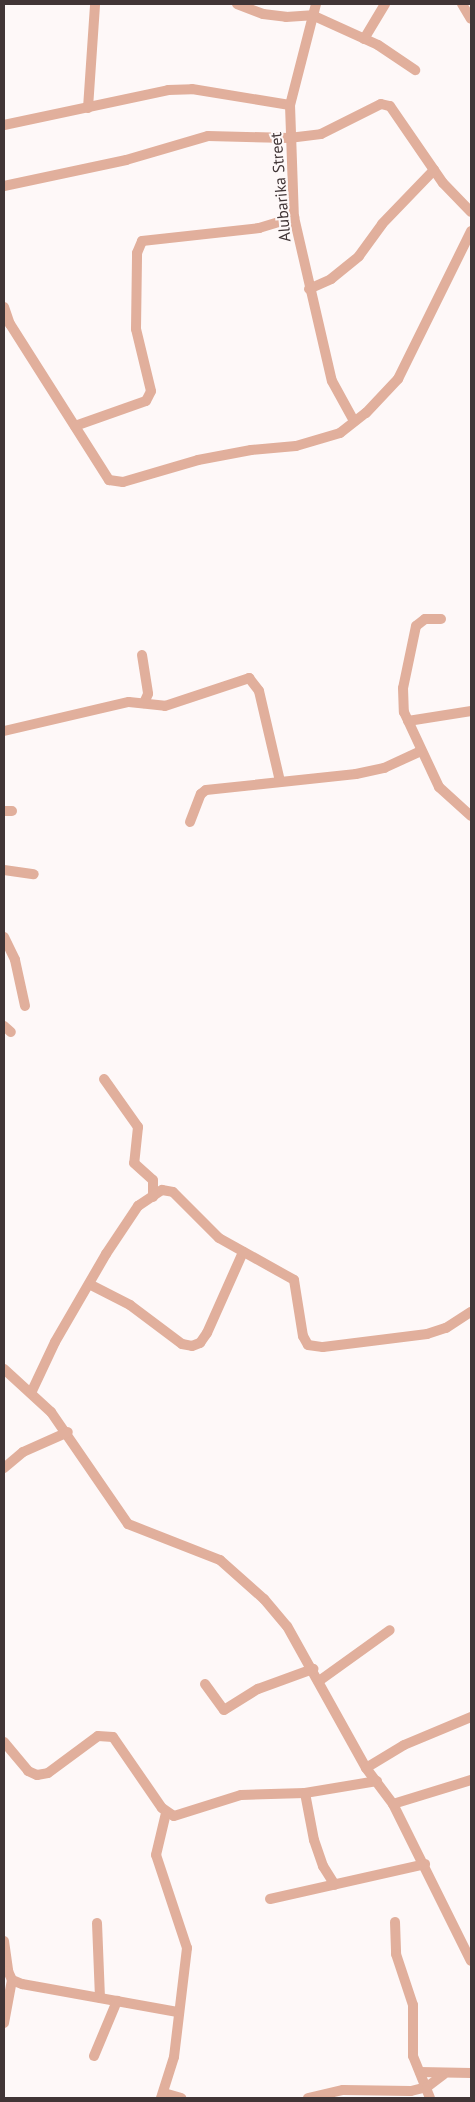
<!DOCTYPE html>
<html>
<head>
<meta charset="utf-8">
<style>
	body { margin:0 }
	#map { position:relative; width:475px; height:2102px; overflow:hidden; background:#fef8f8; font-family:"PT Sans",sans-serif }
	div>[style] { position:absolute }
	.minor>* { height:10px; margin:-5px; padding:0 5px; transform-origin:5px; border-radius:5px; background:#e1af9c }
	span { translate:-50% -50%; white-space:nowrap; text-align:center; line-height:1.15; -webkit-text-stroke:4px #fef8f8; paint-order:stroke }
	.street-label { font-size:16px; color:#413536 }
	.frame { position:absolute; inset:0; border:5px solid #413536; pointer-events:none }
</style>
</head>
<body>
<div id="map">
	<div class="minor">
		<i style="left:237px;top:4px;width:28px;rotate:21deg"></i>
		<i style="left:263px;top:14px;width:23px;rotate:7deg"></i>
		<i style="left:286px;top:17px;width:26px;rotate:-4deg"></i>
		<i style="left:312px;top:15px;width:72px;rotate:24.4deg"></i>
		<i style="left:378px;top:45px;width:45px;rotate:34deg"></i>
		<i style="left:316px;top:4px;width:104px;rotate:104.4deg"></i>
		<i style="left:290px;top:105px;width:112px;rotate:88deg"></i>
		<i style="left:294px;top:217px;width:168px;rotate:77deg"></i>
		<i style="left:332px;top:381px;width:46px;rotate:61.2deg"></i>
		<i style="left:462px;top:4px;width:17px;rotate:59deg"></i>
		<i style="left:364px;top:39px;width:41px;rotate:-59deg"></i>
		<i style="left:88px;top:108px;width:104px;rotate:-86.1deg"></i>
		<i style="left:4px;top:125px;width:168px;rotate:-12deg"></i>
		<i style="left:168px;top:90px;width:24px;rotate:-2deg"></i>
		<i style="left:192px;top:89px;width:99px;rotate:9.3deg"></i>
		<i style="left:4px;top:186px;width:125px;rotate:-12deg"></i>
		<i style="left:126px;top:160px;width:85px;rotate:-16.3deg"></i>
		<i style="left:208px;top:136px;width:81px;rotate:1.4deg"></i>
		<i style="left:289px;top:138px;width:32px;rotate:-7deg"></i>
		<i style="left:321px;top:134px;width:67px;rotate:-26.6deg"></i>
		<i style="left:381px;top:104px;width:9px;rotate:13deg"></i>
		<i style="left:390px;top:106px;width:93px;rotate:55.5deg"></i>
		<i style="left:443px;top:183px;width:40px;rotate:46deg"></i>
		<i style="left:309px;top:289px;width:24px;rotate:-24deg"></i>
		<i style="left:331px;top:279px;width:36px;rotate:-39deg"></i>
		<i style="left:359px;top:256px;width:39px;rotate:-54deg"></i>
		<i style="left:382px;top:224px;width:75px;rotate:-46.1deg"></i>
		<i style="left:4px;top:307px;width:18px;rotate:71deg"></i>
		<i style="left:10px;top:324px;width:185px;rotate:57.6deg"></i>
		<i style="left:109px;top:480px;width:14px;rotate:8deg"></i>
		<i style="left:123px;top:482px;width:78px;rotate:-16.3deg"></i>
		<i style="left:198px;top:460px;width:54px;rotate:-10.7deg"></i>
		<i style="left:251px;top:450px;width:45px;rotate:-5.1deg"></i>
		<i style="left:296px;top:446px;width:46px;rotate:-16.5deg"></i>
		<i style="left:340px;top:433px;width:33px;rotate:-38deg"></i>
		<i style="left:366px;top:413px;width:47px;rotate:-46.7deg"></i>
		<i style="left:398px;top:379px;width:165px;rotate:-63.7deg"></i>
		<i style="left:75px;top:426px;width:75px;rotate:-19.4deg"></i>
		<i style="left:146px;top:401px;width:11px;rotate:-63deg"></i>
		<i style="left:151px;top:391px;width:64px;rotate:-103.6deg"></i>
		<i style="left:136px;top:329px;width:76px;rotate:-89.2deg"></i>
		<i style="left:137px;top:253px;width:13px;rotate:-67deg"></i>
		<i style="left:142px;top:241px;width:118px;rotate:-6.3deg"></i>
		<i style="left:259px;top:228px;width:37px;rotate:-17deg"></i>
		<i style="left:441px;top:619px;width:16px;rotate:180deg"></i>
		<i style="left:425px;top:619px;width:11px;rotate:142deg"></i>
		<i style="left:416px;top:626px;width:63px;rotate:101.8deg"></i>
		<i style="left:403px;top:688px;width:24px;rotate:88deg"></i>
		<i style="left:404px;top:712px;width:83px;rotate:65deg"></i>
		<i style="left:439px;top:787px;width:43px;rotate:42.2deg"></i>
		<i style="left:142px;top:655px;width:39px;rotate:81deg"></i>
		<i style="left:148px;top:694px;width:10px;rotate:114deg"></i>
		<i style="left:408px;top:721px;width:64px;rotate:-9deg"></i>
		<i style="left:4px;top:731px;width:128px;rotate:-13.1deg"></i>
		<i style="left:129px;top:702px;width:36px;rotate:6deg"></i>
		<i style="left:165px;top:706px;width:89px;rotate:-18.4deg"></i>
		<i style="left:249px;top:678px;width:16px;rotate:52deg"></i>
		<i style="left:259px;top:691px;width:92px;rotate:76.9deg"></i>
		<i style="left:4px;top:811px;width:8px"></i>
		<i style="left:190px;top:822px;width:30px;rotate:-69deg"></i>
		<i style="left:201px;top:794px;width:6px;rotate:-39deg"></i>
		<i style="left:206px;top:790px;width:151px;rotate:-6.1deg"></i>
		<i style="left:356px;top:774px;width:29px;rotate:-12deg"></i>
		<i style="left:384px;top:768px;width:41px;rotate:-24.7deg"></i>
		<i style="left:4px;top:870px;width:30px;rotate:8deg"></i>
		<i style="left:4px;top:937px;width:25px;rotate:64deg"></i>
		<i style="left:15px;top:960px;width:47px;rotate:77.7deg"></i>
		<i style="left:4px;top:1026px;width:9px;rotate:41deg"></i>
		<i style="left:104px;top:1079px;width:59px;rotate:54.7deg"></i>
		<i style="left:138px;top:1127px;width:36px;rotate:96deg"></i>
		<i style="left:134px;top:1163px;width:25px;rotate:42deg"></i>
		<i style="left:153px;top:1180px;width:17px;rotate:90deg"></i>
		<i style="left:91px;top:1285px;width:44px;rotate:27.1deg"></i>
		<i style="left:130px;top:1305px;width:65px;rotate:36.9deg"></i>
		<i style="left:182px;top:1344px;width:10px;rotate:11deg"></i>
		<i style="left:192px;top:1346px;width:9px;rotate:-21deg"></i>
		<i style="left:200px;top:1343px;width:12px;rotate:-55deg"></i>
		<i style="left:207px;top:1333px;width:89px;rotate:-66deg"></i>
		<i style="left:4px;top:1369px;width:64px;rotate:42.5deg"></i>
		<i style="left:51px;top:1412px;width:136px;rotate:55.5deg"></i>
		<i style="left:128px;top:1524px;width:99px;rotate:21.4deg"></i>
		<i style="left:220px;top:1560px;width:59px;rotate:41.6deg"></i>
		<i style="left:264px;top:1599px;width:35px;rotate:50deg"></i>
		<i style="left:287px;top:1626px;width:162px;rotate:60.9deg"></i>
		<i style="left:366px;top:1768px;width:45px;rotate:53.1deg"></i>
		<i style="left:393px;top:1804px;width:175px;rotate:63.6deg"></i>
		<i style="left:31px;top:1393px;width:56px;rotate:-64.8deg"></i>
		<i style="left:55px;top:1342px;width:102px;rotate:-59.9deg"></i>
		<i style="left:106px;top:1254px;width:58px;rotate:-56.3deg"></i>
		<i style="left:138px;top:1206px;width:29px;rotate:-34deg"></i>
		<i style="left:162px;top:1190px;width:11px;rotate:10deg"></i>
		<i style="left:173px;top:1192px;width:65px;rotate:45deg"></i>
		<i style="left:219px;top:1238px;width:86px;rotate:29.2deg"></i>
		<i style="left:294px;top:1280px;width:57px;rotate:80.9deg"></i>
		<i style="left:303px;top:1336px;width:10px;rotate:61deg"></i>
		<i style="left:308px;top:1345px;width:15px;rotate:8deg"></i>
		<i style="left:323px;top:1347px;width:105px;rotate:-7.1deg"></i>
		<i style="left:427px;top:1334px;width:20px;rotate:-18deg"></i>
		<i style="left:446px;top:1328px;width:30px;rotate:-33deg"></i>
		<i style="left:4px;top:1468px;width:25px;rotate:-40deg"></i>
		<i style="left:23px;top:1452px;width:49px;rotate:-24deg"></i>
		<i style="left:319px;top:1681px;width:87px;rotate:-35.7deg"></i>
		<i style="left:205px;top:1684px;width:32px;rotate:54deg"></i>
		<i style="left:224px;top:1710px;width:40px;rotate:-32deg"></i>
		<i style="left:258px;top:1689px;width:59px;rotate:-20deg"></i>
		<i style="left:4px;top:1742px;width:38px;rotate:50deg"></i>
		<i style="left:28px;top:1771px;width:10px;rotate:24deg"></i>
		<i style="left:37px;top:1775px;width:11px;rotate:-10deg"></i>
		<i style="left:48px;top:1773px;width:62px;rotate:-36.5deg"></i>
		<i style="left:98px;top:1736px;width:15px;rotate:4deg"></i>
		<i style="left:113px;top:1737px;width:86px;rotate:55.4deg"></i>
		<i style="left:162px;top:1808px;width:14px;rotate:34deg"></i>
		<i style="left:174px;top:1816px;width:70px;rotate:-17.4deg"></i>
		<i style="left:241px;top:1795px;width:64px;rotate:-1.8deg"></i>
		<i style="left:305px;top:1793px;width:73px;rotate:-9.5deg"></i>
		<i style="left:366px;top:1768px;width:44px;rotate:-31.2deg"></i>
		<i style="left:404px;top:1745px;width:73px;rotate:-22.7deg"></i>
		<i style="left:305px;top:1793px;width:48px;rotate:79.2deg"></i>
		<i style="left:314px;top:1840px;width:28px;rotate:71deg"></i>
		<i style="left:323px;top:1866px;width:22px;rotate:58deg"></i>
		<i style="left:393px;top:1804px;width:82px;rotate:-17.1deg"></i>
		<i style="left:270px;top:1899px;width:159px;rotate:-12.7deg"></i>
		<i style="left:395px;top:1922px;width:32px;rotate:88deg"></i>
		<i style="left:396px;top:1954px;width:54px;rotate:71.6deg"></i>
		<i style="left:413px;top:2005px;width:51px;rotate:90deg"></i>
		<i style="left:413px;top:2056px;width:45px;rotate:68deg"></i>
		<i style="left:97px;top:1923px;width:75px;rotate:87.7deg"></i>
		<i style="left:4px;top:1941px;width:30px;rotate:82deg"></i>
		<i style="left:8px;top:1971px;width:10px;rotate:66deg"></i>
		<i style="left:12px;top:1980px;width:11px;rotate:22deg"></i>
		<i style="left:22px;top:1984px;width:158px;rotate:10.2deg"></i>
		<i style="left:4px;top:2023px;width:44px;rotate:-79.5deg"></i>
		<i style="left:94px;top:2056px;width:60px;rotate:-67.3deg"></i>
		<i style="left:420px;top:2072px;width:51px;rotate:1.1deg"></i>
		<i style="left:164px;top:2093px;width:18px;rotate:16deg"></i>
		<i style="left:161px;top:2098px;width:43px;rotate:-72.4deg"></i>
		<i style="left:174px;top:2057px;width:110px;rotate:-83.2deg"></i>
		<i style="left:187px;top:1948px;width:98px;rotate:-108.4deg"></i>
		<i style="left:156px;top:1855px;width:43px;rotate:-76.6deg"></i>
		<i style="left:308px;top:2098px;width:36px;rotate:-13deg"></i>
		<i style="left:343px;top:2090px;width:68px;rotate:0.8deg"></i>
		<i style="left:411px;top:2091px;width:16px;rotate:-14deg"></i>
		<i style="left:427px;top:2087px;width:21px;rotate:-37deg"></i>
	</div>
	<div class="street-label">
		<span style="left:280px;top:187px;rotate:-95deg">Alubarika Street</span>
	</div>
	<div class="frame"></div>
</div>
</body>
</html>
